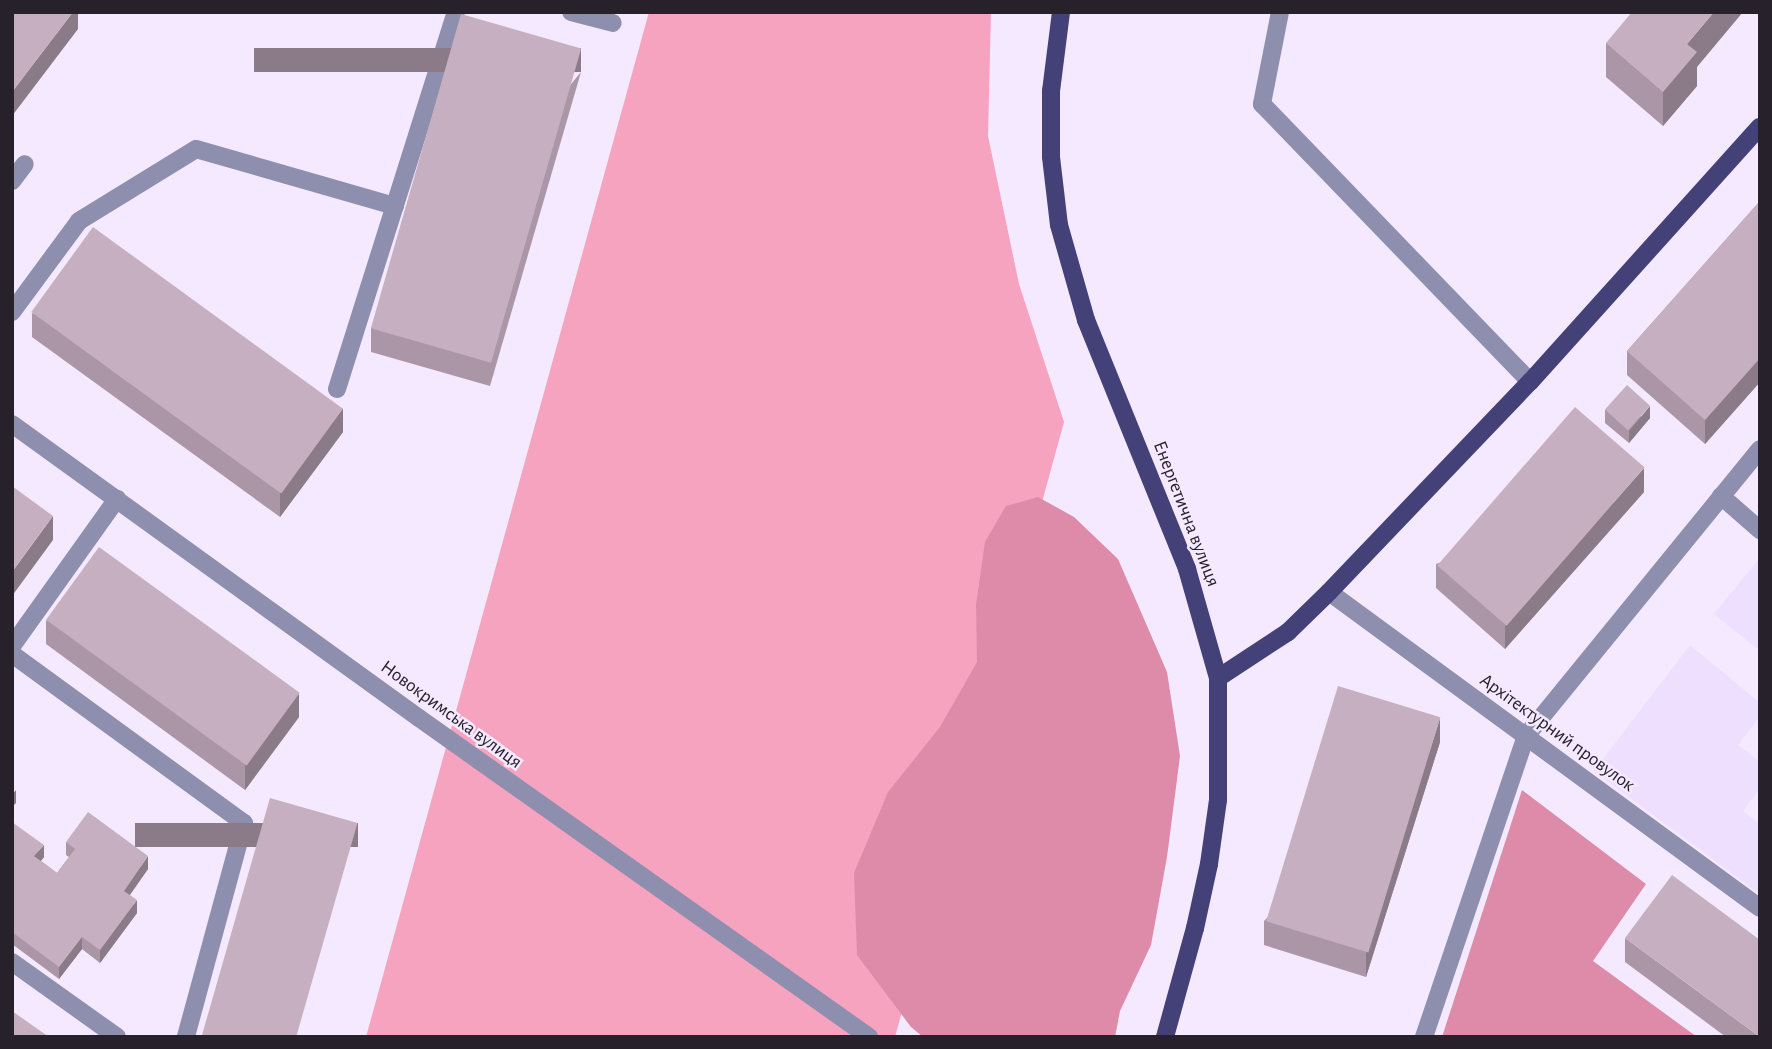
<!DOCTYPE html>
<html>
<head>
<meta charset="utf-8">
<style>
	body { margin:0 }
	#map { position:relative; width:1772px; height:1049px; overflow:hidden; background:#f4e9fe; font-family:"Alegreya Sans",sans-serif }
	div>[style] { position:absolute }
	.built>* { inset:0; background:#eedeff }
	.green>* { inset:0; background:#f5a3bf }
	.forest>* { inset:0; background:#dd8ba8 }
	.minor>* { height:18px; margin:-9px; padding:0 9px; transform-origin:9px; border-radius:9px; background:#8e8faf }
	.major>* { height:18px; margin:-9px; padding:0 9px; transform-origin:9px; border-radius:9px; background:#434177 }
	.wall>* { inset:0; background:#ab96a7 }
	.shaded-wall>* { inset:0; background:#8b7a88; transform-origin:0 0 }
	.building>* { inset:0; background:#c7afc2; transform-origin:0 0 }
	span { translate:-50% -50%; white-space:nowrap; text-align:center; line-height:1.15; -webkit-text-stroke:5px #f4e9fe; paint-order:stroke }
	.street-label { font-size:19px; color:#26212a }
	.frame { position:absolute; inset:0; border:14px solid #26212a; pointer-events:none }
</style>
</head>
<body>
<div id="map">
	<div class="built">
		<i style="clip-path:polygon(1760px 558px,1760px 651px,1714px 614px)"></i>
		<i style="clip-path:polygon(1690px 645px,1760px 703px,1760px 716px,1738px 745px,1760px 762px,1760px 788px,1743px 811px,1760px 824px,1760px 894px,1594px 771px)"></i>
	</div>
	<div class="green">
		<i style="clip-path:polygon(649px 12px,991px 12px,988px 136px,1019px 284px,1064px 422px,895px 1037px,366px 1037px)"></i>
	</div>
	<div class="forest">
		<i style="clip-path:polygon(1038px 497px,1074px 517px,1118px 559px,1167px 672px,1180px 756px,1167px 857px,1151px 945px,1120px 1011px,1115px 1037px,923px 1037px,911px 1027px,857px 955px,854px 873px,888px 792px,940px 727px,977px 662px,976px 605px,985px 542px,1006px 506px)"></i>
		<i style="clip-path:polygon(1522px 790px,1646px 884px,1593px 961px,1697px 1037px,1442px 1037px)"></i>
	</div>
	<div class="minor">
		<i style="left:571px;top:12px;width:43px;rotate:14.7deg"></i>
		<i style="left:1280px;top:12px;width:94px;rotate:101.1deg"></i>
		<i style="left:1262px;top:104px;width:386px;rotate:46deg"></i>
		<i style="left:12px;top:181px;width:21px;rotate:-53deg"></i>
		<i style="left:12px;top:312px;width:113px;rotate:-53.6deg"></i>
		<i style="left:79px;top:221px;width:137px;rotate:-31.6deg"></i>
		<i style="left:196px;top:149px;width:207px;rotate:16deg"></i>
		<i style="left:337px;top:389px;width:395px;rotate:-72.5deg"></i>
		<i style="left:12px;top:424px;width:502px;rotate:35.84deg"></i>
		<i style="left:419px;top:718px;width:552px;rotate:35.33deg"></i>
		<i style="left:1721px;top:496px;width:52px;rotate:41.1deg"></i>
		<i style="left:1329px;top:592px;width:534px;rotate:36.25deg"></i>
		<i style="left:12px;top:646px;width:181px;rotate:-54.5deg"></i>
		<i style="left:12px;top:654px;width:287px;rotate:36.1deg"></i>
		<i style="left:244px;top:823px;width:222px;rotate:105.2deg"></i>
		<i style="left:12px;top:962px;width:129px;rotate:35.5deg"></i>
		<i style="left:1424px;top:1037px;width:318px;rotate:-71.3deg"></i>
		<i style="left:1526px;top:736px;width:370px;rotate:-50.8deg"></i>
	</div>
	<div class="major">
		<i style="left:1061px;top:12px;width:80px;rotate:97.2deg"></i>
		<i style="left:1051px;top:91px;width:66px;rotate:90deg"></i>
		<i style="left:1051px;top:157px;width:68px;rotate:83.3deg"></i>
		<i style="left:1059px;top:225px;width:99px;rotate:74.1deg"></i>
		<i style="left:1086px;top:320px;width:269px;rotate:67.9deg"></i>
		<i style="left:1187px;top:569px;width:113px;rotate:74.1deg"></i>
		<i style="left:1218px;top:678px;width:122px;rotate:90deg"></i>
		<i style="left:1218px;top:800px;width:65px;rotate:98deg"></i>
		<i style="left:1209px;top:864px;width:66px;rotate:102.3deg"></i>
		<i style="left:1195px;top:928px;width:113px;rotate:105.4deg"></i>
		<i style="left:1218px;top:678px;width:84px;rotate:-33.3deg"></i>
		<i style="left:1288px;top:632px;width:57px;rotate:-44.3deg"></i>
		<i style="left:1329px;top:592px;width:291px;rotate:-46.3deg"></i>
		<i style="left:1530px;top:382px;width:343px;rotate:-48deg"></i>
	</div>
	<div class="wall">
		<i style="clip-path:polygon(1606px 43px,1697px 67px,1697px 86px,1663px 126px,1606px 77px)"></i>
		<i style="clip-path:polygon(581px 72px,490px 386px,371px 352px,371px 328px)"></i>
		<i style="clip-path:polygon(1760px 201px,1760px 382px,1705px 444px,1627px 375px,1627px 351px)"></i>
		<i style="clip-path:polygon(32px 313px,343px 432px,280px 517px,32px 337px)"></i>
		<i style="clip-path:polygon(1605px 410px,1650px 418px,1629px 443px,1605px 423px)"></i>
		<i style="clip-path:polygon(1644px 492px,1505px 649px,1436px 588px,1436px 564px)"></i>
		<i style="clip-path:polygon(46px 620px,299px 717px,245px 790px,46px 644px)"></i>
		<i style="clip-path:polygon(1440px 742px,1366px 977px,1264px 945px,1264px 921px)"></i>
		<i style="clip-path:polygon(12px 822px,44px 857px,41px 861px,57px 873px,69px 857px,66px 855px,66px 842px,148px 869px,130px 895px,137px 913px,100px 963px,82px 949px,59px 979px,12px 944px)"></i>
		<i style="clip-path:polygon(1625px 938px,1760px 1037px,1726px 1037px,1625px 962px)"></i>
	</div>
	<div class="shaded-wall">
		<i style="clip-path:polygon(73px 12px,78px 12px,78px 29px,12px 116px,12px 92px)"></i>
		<i style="clip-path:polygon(1714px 12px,1743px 12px,1697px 67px,1697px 86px,1663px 126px,1663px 92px,1687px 44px)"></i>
		<i style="left:581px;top:48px;width:24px;height:327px;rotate:90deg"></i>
		<i style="clip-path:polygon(1760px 358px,1760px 382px,1705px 444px,1705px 420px)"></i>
		<i style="clip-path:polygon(1650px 406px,1650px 418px,1629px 443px,1629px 431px)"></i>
		<i style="clip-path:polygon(343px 408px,343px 432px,280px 517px,280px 493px)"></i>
		<i style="clip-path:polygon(1644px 468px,1644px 492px,1505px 649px,1505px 626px)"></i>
		<i style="clip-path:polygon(53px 516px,53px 540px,12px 596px,12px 572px)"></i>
		<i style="clip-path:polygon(299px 693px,299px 717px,245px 790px,245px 766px)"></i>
		<i style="clip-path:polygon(1440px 718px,1440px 742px,1366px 977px,1366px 953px)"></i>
		<i style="clip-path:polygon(16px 790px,16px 803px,12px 807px,12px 795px)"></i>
		<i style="left:358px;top:823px;width:24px;height:223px;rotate:90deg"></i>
		<i style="clip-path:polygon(44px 845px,44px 857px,34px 869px,34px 856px)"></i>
		<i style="clip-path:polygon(148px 856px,148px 869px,124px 903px,124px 891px)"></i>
		<i style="clip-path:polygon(137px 900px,137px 913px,100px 963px,100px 950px)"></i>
		<i style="clip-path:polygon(82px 937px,82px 949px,59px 979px,59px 967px)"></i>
	</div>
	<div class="building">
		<i style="clip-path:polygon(12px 12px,73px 12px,12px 92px)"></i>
		<i style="clip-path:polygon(1632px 12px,1714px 12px,1687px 44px,1697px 52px,1663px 92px,1606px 43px)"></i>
		<i style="left:461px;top:14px;width:125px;height:327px;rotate:16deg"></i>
		<i style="clip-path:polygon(1760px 201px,1760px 358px,1705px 420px,1627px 351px)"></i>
		<i style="left:93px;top:227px;width:309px;height:105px;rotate:36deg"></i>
		<i style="left:1627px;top:385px;width:31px;height:33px;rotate:42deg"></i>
		<i style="left:1575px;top:407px;width:92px;height:210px;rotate:41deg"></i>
		<i style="clip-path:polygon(12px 486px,53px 516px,12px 572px)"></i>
		<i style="left:99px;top:547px;width:248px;height:90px;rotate:36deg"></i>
		<i style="left:1338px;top:686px;width:107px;height:246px;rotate:17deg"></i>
		<i style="left:270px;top:798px;width:91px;height:249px;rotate:16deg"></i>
		<i style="clip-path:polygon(88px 812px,148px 856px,124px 891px,137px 900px,100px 950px,82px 937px,59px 967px,12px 932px,12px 822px,44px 845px,34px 856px,57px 873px,75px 849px,66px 842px)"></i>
		<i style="clip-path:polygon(1672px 875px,1760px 940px,1760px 1037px,1625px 938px)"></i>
		<i style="clip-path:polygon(12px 1011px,49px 1037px,12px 1037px)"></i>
	</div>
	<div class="street-label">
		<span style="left:1186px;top:514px;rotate:69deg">Енергетична вулиця</span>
		<span style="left:451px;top:715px;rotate:36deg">Новокримська вулиця</span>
		<span style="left:1557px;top:733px;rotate:36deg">Архітектурний провулок</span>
	</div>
	<div class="frame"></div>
</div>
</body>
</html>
